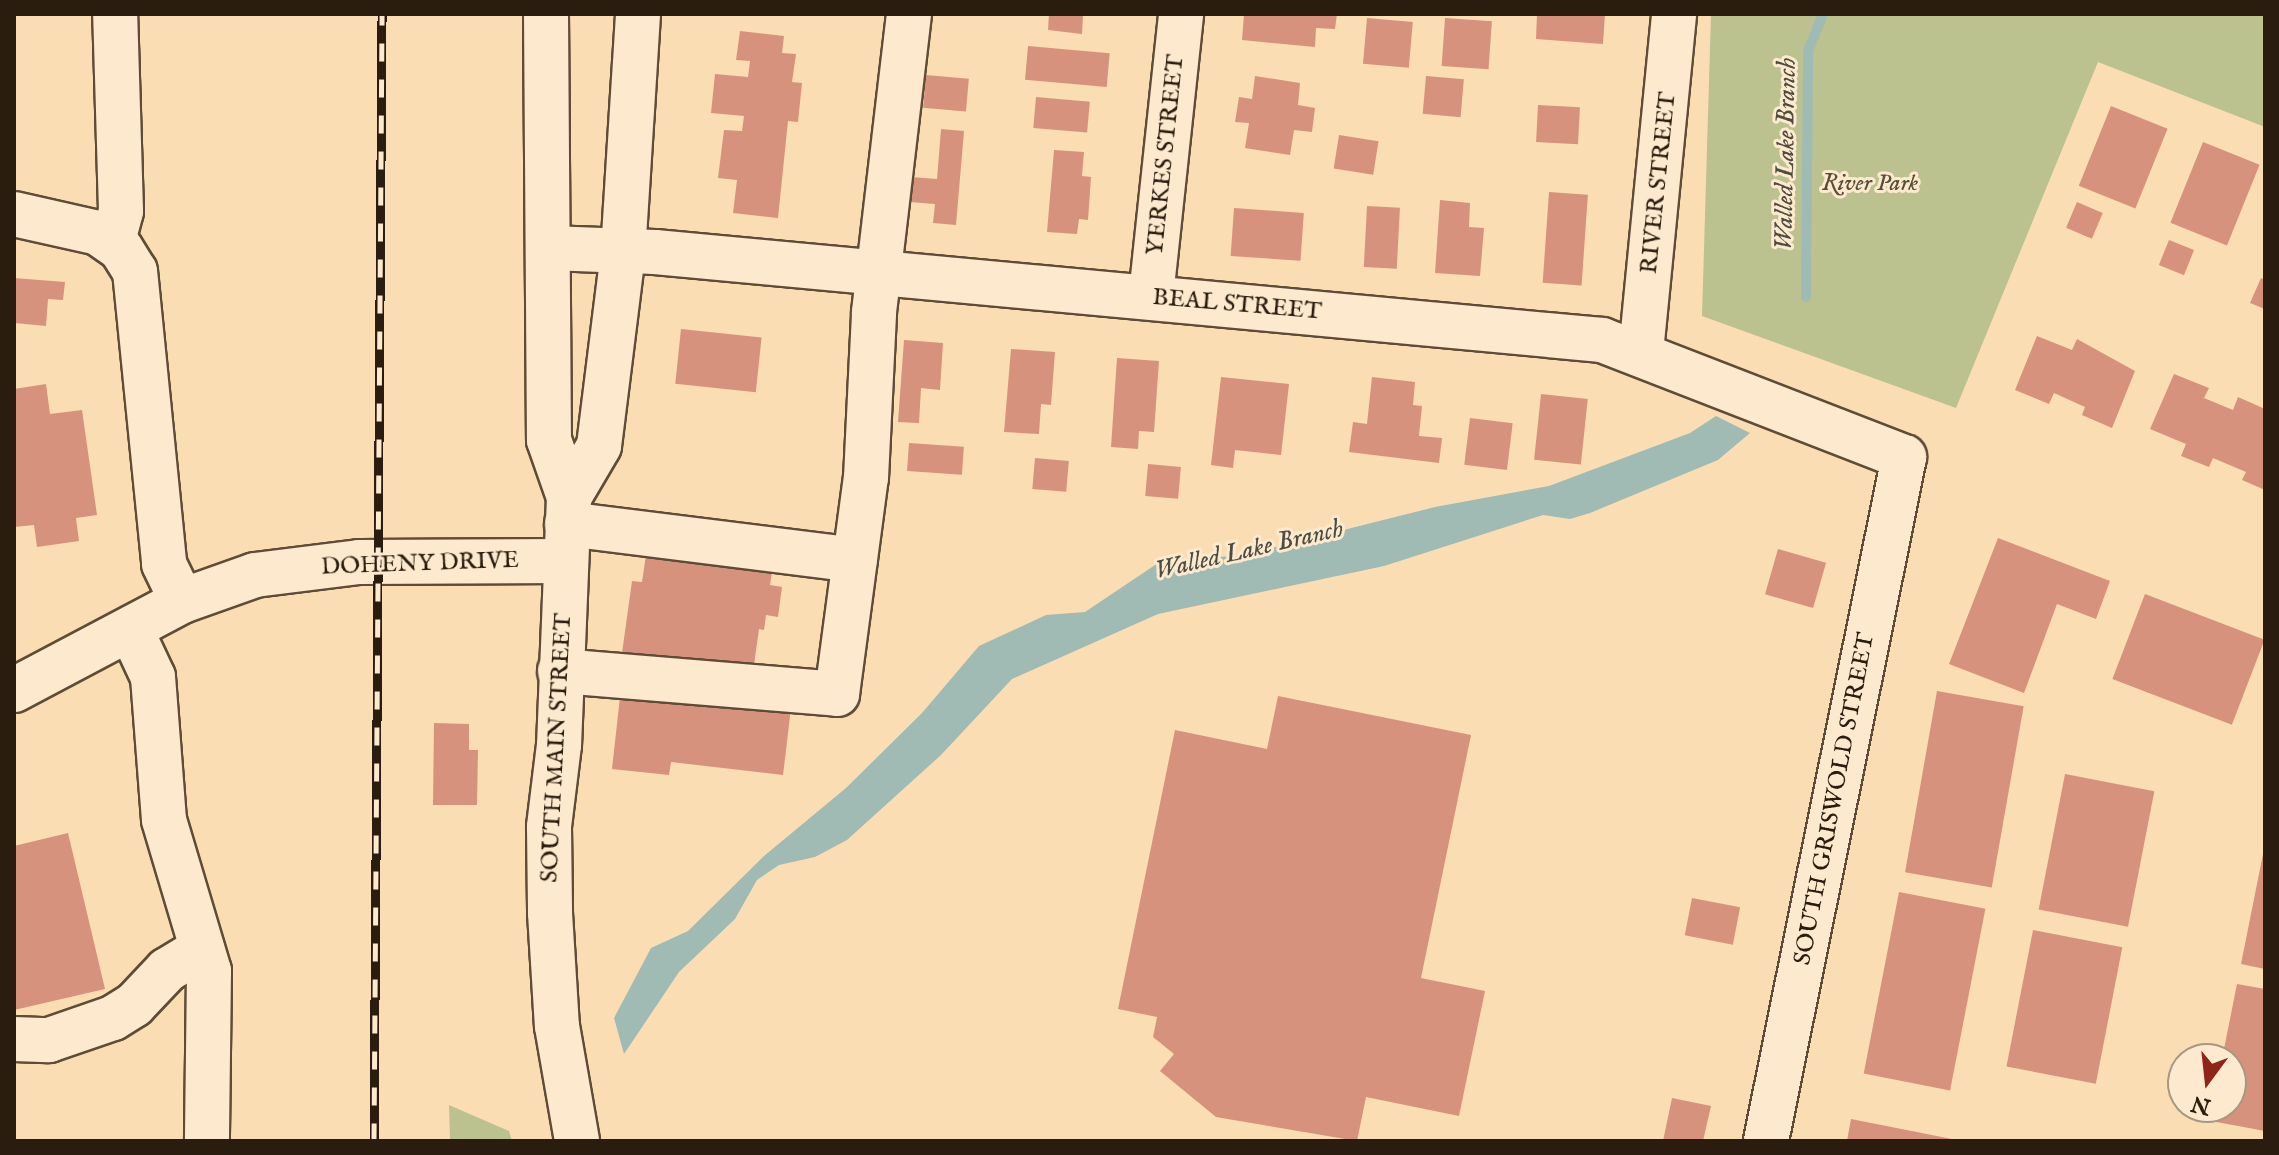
<!DOCTYPE html>
<html>
<head>
<meta charset="utf-8">
<style>
	body { margin:0 }
	#map { position:relative; width:2279px; height:1155px; overflow:hidden; background:#fbddb3; font-family:"IM FELL English",serif }
	div>[style] { position:absolute }
	.green>* { inset:0; background:#bbc28f }
	.water>* { inset:0; background:#a0bbb3 }
	.stream>* { height:10px; margin:-5px; padding:0 5px; transform-origin:5px; border-radius:5px; background:#a0bbb3 }
	.building>* { inset:0; background:#d6927d; transform-origin:0 0 }
	.roads { filter:drop-shadow(2px 0 #5e4c37) drop-shadow(-2px 0 #5e4c37) drop-shadow(0 2px #5e4c37) drop-shadow(0 -2px #5e4c37) }
	.minor>* { height:44px; margin:-22px; padding:0 22px; transform-origin:22px; border-radius:22px; background:#fce9ce }
	.rail>* { height:9px; margin-top:-4.5px; transform-origin:0; background:repeating-linear-gradient(90deg,#fce9ce 0 18px,#2a1c0e 0 36px); box-sizing:border-box; border-block:2px solid #2a1c0e }
	span { translate:-50% -50%; white-space:nowrap; text-align:center; line-height:1.15; -webkit-text-stroke:6px #fce9ce; paint-order:stroke }
	.street-label { font-size:24px; color:#2a1c0e }
	.park-label { font-size:24px; color:#564e35; font-style:italic }
	.water-label { font-size:26px; color:#4d4c40; font-style:italic }
	.frame { position:absolute; inset:0; border:16px solid #2a1c0e; pointer-events:none }
	.north { position:absolute; left:2167px; top:1043px; width:80px; height:80px; box-sizing:border-box; background:#fce9ce; border:2px solid #a89781; border-radius:50%; rotate:195deg; font-size:22px; font-weight:700; line-height:32px; text-align:center; color:#2a1c0e }
	.north::after { content:''; display:block; margin:auto; width:28px; height:36px; background:#8f2418; clip-path:polygon(50% 0,100% 100%,50% 72%,0 100%) }
</style>
</head>
<body>
<div id="map">
	<div class="green">
		<i style="clip-path:polygon(1711px 14px,2265px 14px,2265px 127px,2098px 62px,1956px 408px,1702px 316px)"></i>
		<i style="clip-path:polygon(449px 1105px,509px 1131px,512px 1141px,450px 1141px)"></i>
	</div>
	<div class="water">
		<i style="clip-path:polygon(1716px 416px,1750px 433px,1718px 460px,1590px 513px,1570px 519px,1543px 515px,1384px 566px,1158px 614px,1012px 679px,941px 755px,847px 840px,815px 857px,779px 865px,757px 880px,735px 919px,679px 972px,624px 1054px,614px 1018px,651px 948px,688px 931px,764px 856px,846px 788px,922px 713px,979px 646px,1046px 615px,1085px 612px,1164px 559px,1240px 556px,1435px 507px,1549px 486px,1690px 433px)"></i>
	</div>
	<div class="stream">
		<i style="left:1806px;top:297px;width:246px;rotate:-89.5deg"></i>
		<i style="left:1808px;top:51px;width:40px;rotate:-68deg"></i>
	</div>
	<div class="building">
		<i style="clip-path:polygon(1049px 14px,1083px 15px,1082px 34px,1048px 30px)"></i>
		<i style="clip-path:polygon(1244px 14px,1337px 14px,1335px 29px,1316px 28px,1315px 47px,1242px 40px)"></i>
		<i style="clip-path:polygon(1537px 14px,1605px 14px,1603px 44px,1536px 39px)"></i>
		<i style="left:1367px;top:18px;width:46px;height:46px;rotate:5deg"></i>
		<i style="left:1445px;top:18px;width:47px;height:48px;rotate:4deg"></i>
		<i style="clip-path:polygon(740px 31px,784px 36px,782px 53px,796px 54px,792px 82px,802px 83px,798px 122px,788px 121px,778px 218px,733px 213px,737px 180px,718px 178px,724px 130px,742px 131px,744px 116px,711px 113px,715px 74px,748px 77px,750px 61px,736px 60px)"></i>
		<i style="left:1028px;top:46px;width:82px;height:34px;rotate:5deg"></i>
		<i style="left:926px;top:75px;width:43px;height:33px;rotate:5deg"></i>
		<i style="clip-path:polygon(1255px 76px,1300px 83px,1298px 105px,1315px 108px,1312px 132px,1294px 130px,1290px 155px,1245px 148px,1249px 123px,1235px 122px,1239px 97px,1252px 99px)"></i>
		<i style="left:1426px;top:76px;width:38px;height:38px;rotate:5deg"></i>
		<i style="left:1036px;top:97px;width:54px;height:31px;rotate:5deg"></i>
		<i style="left:1538px;top:105px;width:42px;height:37px;rotate:3deg"></i>
		<i style="left:2111px;top:106px;width:61px;height:86px;rotate:22deg"></i>
		<i style="clip-path:polygon(941px 129px,964px 131px,956px 225px,933px 223px,935px 204px,910px 202px,911px 177px,937px 179px)"></i>
		<i style="left:1339px;top:135px;width:40px;height:34px;rotate:9deg"></i>
		<i style="left:2203px;top:142px;width:61px;height:87px;rotate:22deg"></i>
		<i style="clip-path:polygon(1054px 150px,1084px 152px,1082px 176px,1091px 177px,1088px 220px,1079px 219px,1077px 234px,1047px 232px)"></i>
		<i style="left:1549px;top:192px;width:39px;height:91px;rotate:4deg"></i>
		<i style="clip-path:polygon(1440px 200px,1470px 203px,1469px 227px,1484px 228px,1480px 276px,1435px 273px)"></i>
		<i style="left:2077px;top:202px;width:28px;height:28px;rotate:23deg"></i>
		<i style="left:1367px;top:206px;width:33px;height:61px;rotate:3deg"></i>
		<i style="left:1234px;top:208px;width:70px;height:48px;rotate:4deg"></i>
		<i style="left:2169px;top:240px;width:27px;height:27px;rotate:22deg"></i>
		<i style="clip-path:polygon(14px 278px,65px 282px,63px 300px,48px 299px,46px 326px,14px 323px)"></i>
		<i style="clip-path:polygon(2261px 278px,2265px 280px,2265px 309px,2250px 303px)"></i>
		<i style="left:681px;top:329px;width:81px;height:55px;rotate:6deg"></i>
		<i style="clip-path:polygon(2037px 336px,2072px 350px,2077px 339px,2135px 371px,2112px 428px,2082px 415px,2085px 407px,2054px 393px,2049px 404px,2015px 390px)"></i>
		<i style="clip-path:polygon(904px 340px,943px 343px,940px 390px,921px 388px,919px 423px,898px 422px)"></i>
		<i style="clip-path:polygon(1011px 349px,1055px 352px,1051px 405px,1041px 404px,1039px 434px,1004px 432px)"></i>
		<i style="clip-path:polygon(1117px 358px,1159px 361px,1154px 432px,1139px 431px,1138px 449px,1111px 447px)"></i>
		<i style="clip-path:polygon(2174px 374px,2209px 388px,2204px 398px,2233px 410px,2238px 397px,2265px 409px,2265px 490px,2242px 480px,2246px 472px,2213px 458px,2209px 467px,2181px 456px,2186px 444px,2150px 429px)"></i>
		<i style="clip-path:polygon(1221px 377px,1289px 384px,1281px 455px,1235px 450px,1233px 468px,1211px 465px)"></i>
		<i style="clip-path:polygon(1372px 377px,1415px 382px,1413px 405px,1422px 406px,1419px 436px,1442px 438px,1439px 463px,1349px 452px,1353px 422px,1367px 424px)"></i>
		<i style="clip-path:polygon(46px 384px,50px 414px,82px 410px,97px 515px,76px 518px,79px 541px,37px 547px,34px 525px,14px 527px,14px 389px)"></i>
		<i style="left:1541px;top:394px;width:47px;height:66px;rotate:6deg"></i>
		<i style="left:1470px;top:418px;width:43px;height:47px;rotate:7deg"></i>
		<i style="left:909px;top:443px;width:55px;height:28px;rotate:4deg"></i>
		<i style="left:1035px;top:458px;width:34px;height:31px;rotate:5deg"></i>
		<i style="left:1148px;top:464px;width:33px;height:32px;rotate:5deg"></i>
		<i style="clip-path:polygon(1998px 538px,2110px 581px,2096px 619px,2057px 604px,2024px 693px,1949px 664px)"></i>
		<i style="clip-path:polygon(647px 548px,773px 566px,770px 585px,782px 587px,778px 617px,766px 615px,764px 630px,759px 629px,753px 672px,622px 653px,632px 581px,642px 582px)"></i>
		<i style="left:1778px;top:549px;width:50px;height:47px;rotate:16deg"></i>
		<i style="left:2145px;top:594px;width:128px;height:91px;rotate:21deg"></i>
		<i style="clip-path:polygon(621px 688px,791px 708px,783px 775px,671px 762px,669px 775px,612px 769px)"></i>
		<i style="left:1937px;top:691px;width:88px;height:184px;rotate:10deg"></i>
		<i style="clip-path:polygon(1278px 696px,1471px 735px,1421px 978px,1485px 991px,1459px 1116px,1366px 1097px,1357px 1141px,1216px 1117px,1160px 1071px,1174px 1054px,1153px 1037px,1157px 1017px,1118px 1009px,1175px 730px,1267px 749px)"></i>
		<i style="clip-path:polygon(434px 723px,469px 724px,469px 750px,478px 750px,477px 805px,433px 805px)"></i>
		<i style="left:2065px;top:774px;width:91px;height:138px;rotate:11deg"></i>
		<i style="clip-path:polygon(68px 833px,105px 989px,14px 1010px,14px 846px)"></i>
		<i style="clip-path:polygon(2265px 844px,2265px 969px,2241px 964px)"></i>
		<i style="left:1899px;top:892px;width:88px;height:185px;rotate:11deg"></i>
		<i style="left:1692px;top:898px;width:49px;height:38px;rotate:11deg"></i>
		<i style="left:2033px;top:930px;width:91px;height:139px;rotate:11deg"></i>
		<i style="clip-path:polygon(2237px 984px,2265px 989px,2265px 1131px,2211px 1121px,2213px 1107px,2231px 1107px,2231px 1059px,2222px 1059px)"></i>
		<i style="clip-path:polygon(1672px 1098px,1711px 1106px,1703px 1141px,1663px 1141px)"></i>
		<i style="clip-path:polygon(1851px 1119px,1957px 1140px,1957px 1141px,1847px 1141px)"></i>
	</div>
	<div class="roads">
		<div class="minor">
			<i style="left:546px;top:14px;width:426px;rotate:89.6deg"></i>
			<i style="left:549px;top:440px;width:60px;rotate:70.7deg"></i>
			<i style="left:569px;top:497px;width:248px;rotate:92.3deg"></i>
			<i style="left:559px;top:745px;width:83px;rotate:97deg"></i>
			<i style="left:549px;top:827px;width:86px;rotate:89.3deg"></i>
			<i style="left:550px;top:913px;width:113px;rotate:86.5deg"></i>
			<i style="left:557px;top:1026px;width:117px;rotate:80.1deg"></i>
			<i style="left:14px;top:214px;width:86px;rotate:12.7deg"></i>
			<i style="left:98px;top:233px;width:28px;rotate:35deg"></i>
			<i style="left:121px;top:249px;width:26px;rotate:58deg"></i>
			<i style="left:135px;top:271px;width:294px;rotate:84.3deg"></i>
			<i style="left:164px;top:564px;width:41px;rotate:64.1deg"></i>
			<i style="left:113px;top:241px;width:31px;rotate:-75deg"></i>
			<i style="left:121px;top:211px;width:197px;rotate:-91.7deg"></i>
			<i style="left:549px;top:248px;width:106px;rotate:2.2deg"></i>
			<i style="left:655px;top:252px;width:951px;rotate:5.31deg"></i>
			<i style="left:1602px;top:340px;width:324px;rotate:21.2deg"></i>
			<i style="left:1904px;top:457px;width:698px;rotate:101.41deg"></i>
			<i style="left:1151px;top:296px;width:284px;rotate:-83.9deg"></i>
			<i style="left:1641px;top:352px;width:340px;rotate:-84.4deg"></i>
			<i style="left:569px;top:497px;width:59px;rotate:-59.5deg"></i>
			<i style="left:599px;top:446px;width:194px;rotate:-82.9deg"></i>
			<i style="left:623px;top:253px;width:239px;rotate:-86.4deg"></i>
			<i style="left:567px;top:524px;width:290px;rotate:7.1deg"></i>
			<i style="left:131px;top:630px;width:52px;rotate:64.9deg"></i>
			<i style="left:153px;top:677px;width:143px;rotate:85.6deg"></i>
			<i style="left:164px;top:820px;width:158px;rotate:73.4deg"></i>
			<i style="left:209px;top:971px;width:170px;rotate:90.7deg"></i>
			<i style="left:560px;top:671px;width:278px;rotate:4.7deg"></i>
			<i style="left:837px;top:694px;width:218px;rotate:-82.4deg"></i>
			<i style="left:866px;top:478px;width:166px;rotate:-87.2deg"></i>
			<i style="left:874px;top:312px;width:300px;rotate:-83.3deg"></i>
			<i style="left:14px;top:690px;width:190px;rotate:-27.9deg"></i>
			<i style="left:182px;top:601px;width:77px;rotate:-19.6deg"></i>
			<i style="left:255px;top:575px;width:105px;rotate:-7.1deg"></i>
			<i style="left:359px;top:562px;width:206px;rotate:-0.3deg"></i>
			<i style="left:14px;top:1039px;width:35px;rotate:2deg"></i>
			<i style="left:49px;top:1040px;width:68px;rotate:-19deg"></i>
			<i style="left:113px;top:1018px;width:25px;rotate:-32deg"></i>
			<i style="left:134px;top:1005px;width:48px;rotate:-46.7deg"></i>
			<i style="left:167px;top:970px;width:41px;rotate:-31deg"></i>
		</div>
	</div>
	<div class="rail">
		<i style="left:374px;top:1141px;width:1127px;rotate:-89.59deg"></i>
	</div>
	<div class="street-label">
		<span style="left:1166px;top:155px;rotate:-84deg">YERKES STREET</span>
		<span style="left:1659px;top:183px;rotate:-84deg">RIVER STREET</span>
		<span style="left:1237px;top:305px;rotate:5deg">BEAL STREET</span>
		<span style="left:420px;top:564px;rotate:-2deg">DOHENY DRIVE</span>
		<span style="left:557px;top:748px;rotate:-87deg">SOUTH MAIN STREET</span>
		<span style="left:1835px;top:799px;rotate:-79deg">SOUTH GRISWOLD STREET</span>
	</div>
	<div class="park-label">
		<span style="left:1870px;top:184px">River Park</span>
	</div>
	<div class="water-label">
		<span style="left:1786px;top:154px;rotate:-89deg">Walled Lake Branch</span>
		<span style="left:1249px;top:550px;rotate:-13deg">Walled Lake Branch</span>
	</div>
	<div class="frame"></div>
	<div class="north">N</div>
</div>
</body>
</html>
